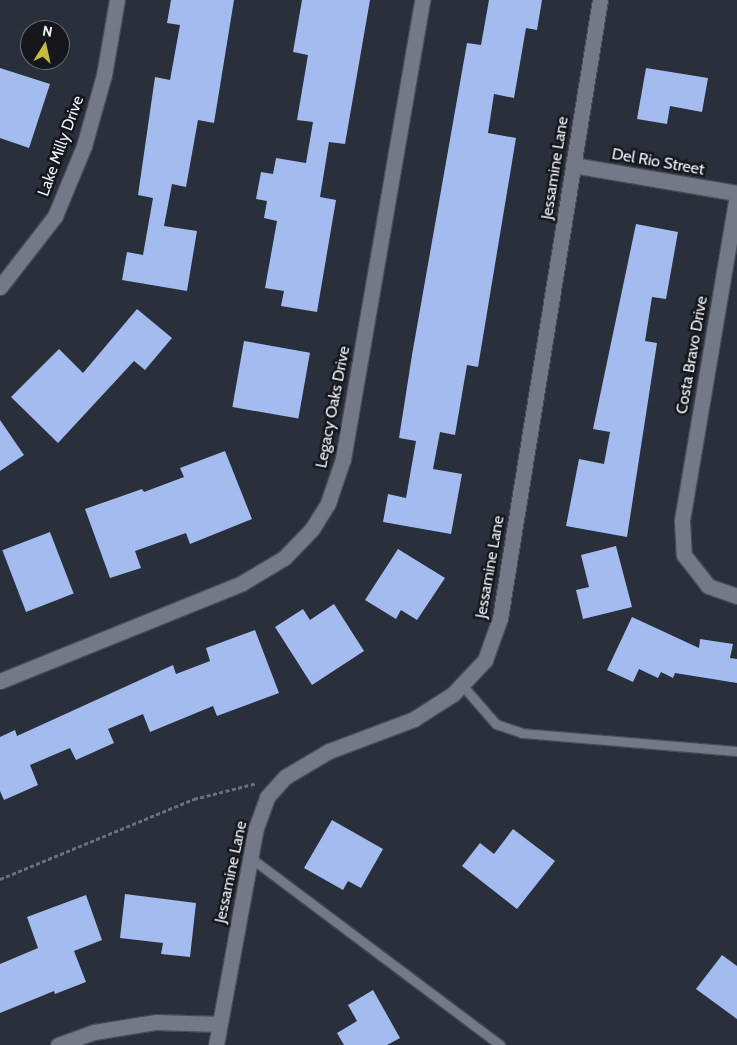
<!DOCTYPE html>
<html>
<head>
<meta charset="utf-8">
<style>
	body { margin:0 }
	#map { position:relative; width:737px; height:1045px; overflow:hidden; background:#292f3b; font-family:Cabin,sans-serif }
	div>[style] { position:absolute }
	.building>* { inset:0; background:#a3bbef; transform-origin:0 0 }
	.path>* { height:3px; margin-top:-1.5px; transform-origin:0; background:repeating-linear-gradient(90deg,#6b717b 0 4px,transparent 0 6.5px) }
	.roads { filter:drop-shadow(1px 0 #484c57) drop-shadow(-1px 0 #484c57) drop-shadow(0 1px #484c57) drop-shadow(0 -1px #484c57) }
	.service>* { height:9px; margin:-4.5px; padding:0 4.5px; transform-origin:4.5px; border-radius:4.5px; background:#737987 }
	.minor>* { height:15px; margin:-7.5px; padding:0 7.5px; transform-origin:7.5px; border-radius:7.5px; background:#737987 }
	span { translate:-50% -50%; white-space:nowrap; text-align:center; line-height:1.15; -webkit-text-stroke:5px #15171c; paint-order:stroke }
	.street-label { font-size:16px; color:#f1f5fd }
	.north { position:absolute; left:20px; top:20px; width:50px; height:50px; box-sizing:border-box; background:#15171c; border:1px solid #6d7076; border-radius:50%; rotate:10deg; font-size:14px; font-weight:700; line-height:20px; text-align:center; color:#f1f5fd }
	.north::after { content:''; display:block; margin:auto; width:18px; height:22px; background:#c5bc3d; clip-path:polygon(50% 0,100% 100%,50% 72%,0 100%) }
</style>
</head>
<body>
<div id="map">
	<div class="building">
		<i style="clip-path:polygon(171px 0,234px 0,214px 123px,198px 120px,186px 187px,172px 184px,164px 226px,197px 231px,187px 291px,122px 280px,127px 252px,143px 255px,153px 198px,138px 195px,155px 77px,170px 80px,180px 25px,167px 23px)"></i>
		<i style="clip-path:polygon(302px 0,370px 0,345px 144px,329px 142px,320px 197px,336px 200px,317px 312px,281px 306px,284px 291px,265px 288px,277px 221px,264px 218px,267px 201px,256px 199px,261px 172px,273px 174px,276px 158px,306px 163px,313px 122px,297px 120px,308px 55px,293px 52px)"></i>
		<i style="clip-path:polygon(489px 0,542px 0,537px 30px,526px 28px,514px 98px,494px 94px,488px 133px,516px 138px,478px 367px,467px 365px,455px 435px,440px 432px,433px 469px,462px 474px,451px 534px,383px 522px,388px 494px,406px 498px,416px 441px,399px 438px,412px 355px,467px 43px,481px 45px)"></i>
		<i style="clip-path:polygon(0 68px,50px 84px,29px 148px,0 138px)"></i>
		<i style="clip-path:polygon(646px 68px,708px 78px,702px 112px,670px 106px,667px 124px,637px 119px)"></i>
		<i style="clip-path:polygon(636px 224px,678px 232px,666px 299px,652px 297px,645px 341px,657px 343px,627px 537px,566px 526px,579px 459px,604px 464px,610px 432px,593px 429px)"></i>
		<i style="clip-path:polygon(137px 309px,172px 338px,145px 370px,134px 361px,58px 443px,11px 397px,59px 349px,83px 373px)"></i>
		<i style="left:244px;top:341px;width:67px;height:67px;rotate:10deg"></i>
		<i style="clip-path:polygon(0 420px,24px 455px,0 471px)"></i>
		<i style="clip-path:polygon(225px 451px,252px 519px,190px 544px,186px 533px,135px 551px,141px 568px,110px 578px,85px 509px,142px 489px,144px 492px,184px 477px,180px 468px)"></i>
		<i style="left:50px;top:532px;width:66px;height:51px;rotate:69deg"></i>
		<i style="clip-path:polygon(616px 546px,632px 607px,583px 619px,576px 590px,589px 587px,581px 555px)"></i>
		<i style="clip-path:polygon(398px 549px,445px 578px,417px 620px,401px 610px,396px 619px,365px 600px)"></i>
		<i style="clip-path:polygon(334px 604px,364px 651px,312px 685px,275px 627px,303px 609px,310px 620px)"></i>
		<i style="clip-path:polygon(632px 617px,699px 648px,700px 639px,733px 644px,730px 658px,737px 659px,737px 683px,675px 673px,673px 678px,661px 672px,658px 678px,639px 669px,633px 682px,607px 670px)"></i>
		<i style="clip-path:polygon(255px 630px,279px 693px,217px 716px,213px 706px,150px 732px,143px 714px,108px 729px,114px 743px,76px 760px,70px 748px,30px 765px,38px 785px,4px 800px,0 791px,0 737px,15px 730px,17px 736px,173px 665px,176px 674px,210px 661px,206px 648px)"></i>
		<i style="clip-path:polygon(332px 820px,383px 849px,361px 888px,348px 881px,343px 890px,304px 868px)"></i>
		<i style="clip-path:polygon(513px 829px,555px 861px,517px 909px,462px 866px,480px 843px,494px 854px)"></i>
		<i style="clip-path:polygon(125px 894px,196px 903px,190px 957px,161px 954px,163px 943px,120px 938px)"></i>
		<i style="clip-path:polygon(86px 895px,102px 940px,74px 951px,86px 982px,55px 994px,54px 991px,0 1013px,0 964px,38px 948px,27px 917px)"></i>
		<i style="clip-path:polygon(722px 955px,737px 966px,737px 1019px,696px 989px)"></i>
		<i style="clip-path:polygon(373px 990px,400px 1038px,387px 1045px,344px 1045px,337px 1033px,357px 1021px,348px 1005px)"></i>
	</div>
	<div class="path">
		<i style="left:0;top:879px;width:210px;rotate:-22.4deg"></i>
		<i style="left:194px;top:799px;width:65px;rotate:-14.3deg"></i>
	</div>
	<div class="roads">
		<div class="service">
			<i style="left:462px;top:685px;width:52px;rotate:48.9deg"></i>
			<i style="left:496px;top:724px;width:28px;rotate:19deg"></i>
			<i style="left:522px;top:733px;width:216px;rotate:4.8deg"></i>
			<i style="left:251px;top:858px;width:311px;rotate:36.9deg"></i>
		</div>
		<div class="minor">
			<i style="left:573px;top:165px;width:166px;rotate:9.7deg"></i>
			<i style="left:737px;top:195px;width:331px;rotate:99.6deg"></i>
			<i style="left:682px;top:521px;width:34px;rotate:87deg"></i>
			<i style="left:684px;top:555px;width:39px;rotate:52deg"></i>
			<i style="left:708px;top:586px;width:31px;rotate:19deg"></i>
			<i style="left:0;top:287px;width:90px;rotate:-52.2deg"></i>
			<i style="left:55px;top:216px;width:76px;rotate:-67.5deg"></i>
			<i style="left:84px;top:146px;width:74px;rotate:-74.3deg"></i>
			<i style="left:104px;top:75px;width:76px;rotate:-80.2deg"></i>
			<i style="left:0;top:681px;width:261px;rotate:-22deg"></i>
			<i style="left:242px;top:583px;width:49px;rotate:-30.8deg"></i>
			<i style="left:284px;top:558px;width:40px;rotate:-46deg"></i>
			<i style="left:312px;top:529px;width:31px;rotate:-58deg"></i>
			<i style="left:328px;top:503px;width:46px;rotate:-71.2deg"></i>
			<i style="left:343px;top:459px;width:466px;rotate:-80.2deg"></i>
			<i style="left:58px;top:1045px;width:38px;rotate:-20deg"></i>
			<i style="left:94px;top:1032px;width:63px;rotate:-9.2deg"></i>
			<i style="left:156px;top:1022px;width:63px;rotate:1.8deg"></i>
			<i style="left:216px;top:1045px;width:221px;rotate:-79.6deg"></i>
			<i style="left:256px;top:828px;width:33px;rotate:-70deg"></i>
			<i style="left:267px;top:797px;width:27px;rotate:-48deg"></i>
			<i style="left:285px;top:777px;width:51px;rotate:-30.6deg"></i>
			<i style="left:329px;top:751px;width:91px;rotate:-20.6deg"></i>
			<i style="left:414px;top:719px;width:46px;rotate:-32.7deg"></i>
			<i style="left:453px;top:694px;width:47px;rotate:-46.7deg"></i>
			<i style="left:485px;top:660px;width:45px;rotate:-70.3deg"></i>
			<i style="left:500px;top:618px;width:626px;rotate:-80.81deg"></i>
		</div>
	</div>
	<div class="street-label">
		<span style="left:61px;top:146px;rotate:-70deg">Lake Milly Drive</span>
		<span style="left:658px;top:162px;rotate:10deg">Del Rio Street</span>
		<span style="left:555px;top:168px;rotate:-81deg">Jessamine Lane</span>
		<span style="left:692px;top:355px;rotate:-80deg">Costa Bravo Drive</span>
		<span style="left:333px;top:407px;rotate:-79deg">Legacy Oaks Drive</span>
		<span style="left:490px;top:567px;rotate:-80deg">Jessamine Lane</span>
		<span style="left:231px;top:872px;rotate:-78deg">Jessamine Lane</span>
	</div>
	<div class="north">N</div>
</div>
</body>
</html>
